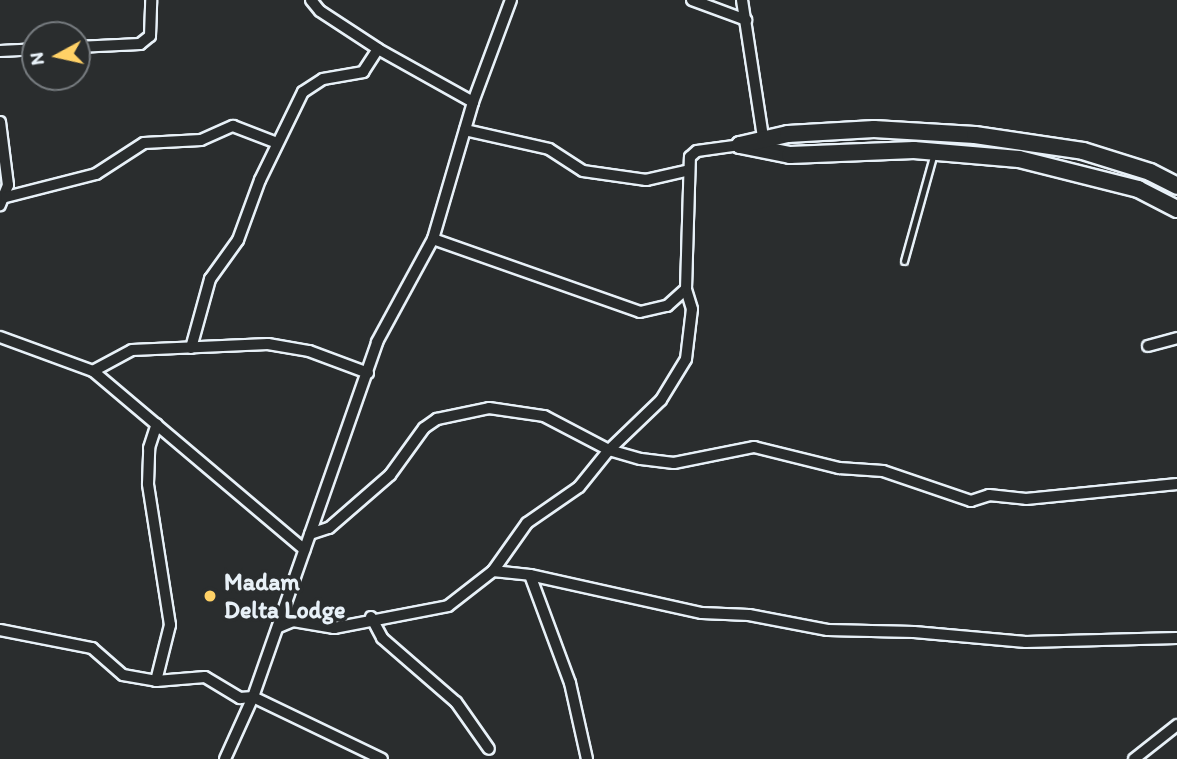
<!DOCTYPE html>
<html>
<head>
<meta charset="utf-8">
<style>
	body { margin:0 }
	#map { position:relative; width:1177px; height:759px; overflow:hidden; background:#2a2d2e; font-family:Itim,sans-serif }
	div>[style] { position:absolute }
	.roads { filter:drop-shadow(2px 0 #e8f1f8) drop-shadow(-2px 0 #e8f1f8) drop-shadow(0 2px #e8f1f8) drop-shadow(0 -2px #e8f1f8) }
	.lane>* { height:5px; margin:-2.5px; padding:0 2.5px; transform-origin:2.5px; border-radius:2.5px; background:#2a2d2e }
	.street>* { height:10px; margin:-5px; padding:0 5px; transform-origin:5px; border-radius:5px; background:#2a2d2e }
	.secondary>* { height:16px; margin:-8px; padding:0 8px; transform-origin:8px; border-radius:8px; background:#2a2d2e }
	.dots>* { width:19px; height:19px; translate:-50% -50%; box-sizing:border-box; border:4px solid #2a2d2e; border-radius:50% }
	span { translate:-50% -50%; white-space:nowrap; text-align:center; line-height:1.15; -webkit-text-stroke:7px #2a2d2e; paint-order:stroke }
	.poi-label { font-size:24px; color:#e8f1f8; font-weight:700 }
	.left { translate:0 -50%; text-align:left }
	.north { position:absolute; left:21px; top:21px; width:70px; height:70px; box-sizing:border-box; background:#2a2d2e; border:2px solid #767b7f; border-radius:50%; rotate:262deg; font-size:19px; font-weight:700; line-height:28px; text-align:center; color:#e8f1f8 }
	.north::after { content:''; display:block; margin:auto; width:24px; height:32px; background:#ffd166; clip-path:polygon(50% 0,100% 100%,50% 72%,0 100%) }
</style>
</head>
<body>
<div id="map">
	<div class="roads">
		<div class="lane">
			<i style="left:904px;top:261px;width:112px;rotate:-74.5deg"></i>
		</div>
		<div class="street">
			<i style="left:311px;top:0;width:14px;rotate:51deg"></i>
			<i style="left:320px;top:11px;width:69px;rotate:33.2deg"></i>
			<i style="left:378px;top:49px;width:109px;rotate:29.2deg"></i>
			<i style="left:692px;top:0;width:58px;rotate:20.3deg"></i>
			<i style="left:742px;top:0;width:146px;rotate:81.3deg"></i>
			<i style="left:77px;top:47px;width:63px;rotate:-2.7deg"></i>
			<i style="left:140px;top:44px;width:13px;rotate:-39deg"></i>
			<i style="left:150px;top:36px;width:36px;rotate:-88deg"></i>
			<i style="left:0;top:51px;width:35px;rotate:-3deg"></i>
			<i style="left:0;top:122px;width:64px;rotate:82.8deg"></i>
			<i style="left:8px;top:185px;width:22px;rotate:112deg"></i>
			<i style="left:465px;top:130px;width:86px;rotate:12.7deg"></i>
			<i style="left:549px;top:149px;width:40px;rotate:32.9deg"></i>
			<i style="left:583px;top:171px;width:64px;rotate:8.1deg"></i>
			<i style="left:646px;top:180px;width:41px;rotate:-12.7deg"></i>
			<i style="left:6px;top:197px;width:93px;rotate:-14.3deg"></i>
			<i style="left:96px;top:174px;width:57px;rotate:-32.9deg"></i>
			<i style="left:144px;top:143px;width:57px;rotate:-3deg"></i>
			<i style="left:201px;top:140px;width:35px;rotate:-24deg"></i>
			<i style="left:233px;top:126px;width:47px;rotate:21.1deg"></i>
			<i style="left:433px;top:239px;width:219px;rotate:19.4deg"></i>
			<i style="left:640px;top:312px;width:28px;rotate:-13deg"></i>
			<i style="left:667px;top:306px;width:25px;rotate:-42deg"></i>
			<i style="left:0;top:337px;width:99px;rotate:20.1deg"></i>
			<i style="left:93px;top:371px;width:277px;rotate:40.2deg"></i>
			<i style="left:1148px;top:346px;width:30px;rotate:-15deg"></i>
			<i style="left:191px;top:348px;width:72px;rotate:-74.6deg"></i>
			<i style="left:210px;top:279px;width:48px;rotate:-54.3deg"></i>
			<i style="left:238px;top:240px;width:64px;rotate:-69.9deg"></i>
			<i style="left:260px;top:180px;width:98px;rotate:-64deg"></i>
			<i style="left:303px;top:92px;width:24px;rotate:-33deg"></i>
			<i style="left:323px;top:79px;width:41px;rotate:-9.9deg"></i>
			<i style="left:363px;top:72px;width:27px;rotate:-57deg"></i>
			<i style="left:93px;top:371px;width:44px;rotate:-28.3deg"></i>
			<i style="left:132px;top:350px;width:136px;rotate:-2.5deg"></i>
			<i style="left:268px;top:344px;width:42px;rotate:9.7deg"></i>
			<i style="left:309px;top:351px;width:63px;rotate:20.4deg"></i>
			<i style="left:310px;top:534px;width:20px;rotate:-18deg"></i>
			<i style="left:329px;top:528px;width:81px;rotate:-41deg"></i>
			<i style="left:390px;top:475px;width:58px;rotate:-54.1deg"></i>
			<i style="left:424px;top:428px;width:16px;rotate:-35deg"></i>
			<i style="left:437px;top:419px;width:53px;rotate:-11.9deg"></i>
			<i style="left:489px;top:408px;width:56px;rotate:8.3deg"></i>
			<i style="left:544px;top:416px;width:73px;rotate:27.6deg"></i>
			<i style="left:609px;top:450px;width:33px;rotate:16deg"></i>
			<i style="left:641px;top:459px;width:33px;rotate:7deg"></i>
			<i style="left:674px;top:463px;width:82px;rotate:-11.3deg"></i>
			<i style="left:754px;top:447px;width:88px;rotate:13.9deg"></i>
			<i style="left:839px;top:468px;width:44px;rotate:3.9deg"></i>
			<i style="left:883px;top:471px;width:93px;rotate:18.8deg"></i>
			<i style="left:971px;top:501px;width:19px;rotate:-18deg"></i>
			<i style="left:989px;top:495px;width:37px;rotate:6deg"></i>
			<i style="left:1026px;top:499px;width:152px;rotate:-5.7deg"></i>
			<i style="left:493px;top:571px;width:37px;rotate:6deg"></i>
			<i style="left:530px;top:575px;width:176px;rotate:12.5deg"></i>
			<i style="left:702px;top:613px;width:47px;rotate:2.4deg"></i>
			<i style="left:749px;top:615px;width:80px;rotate:10.8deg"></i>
			<i style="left:828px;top:630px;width:86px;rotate:1.3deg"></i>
			<i style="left:914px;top:632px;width:112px;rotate:5.1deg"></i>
			<i style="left:1026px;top:642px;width:151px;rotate:-1.5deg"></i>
			<i style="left:530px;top:575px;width:115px;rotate:69.7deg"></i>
			<i style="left:570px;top:683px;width:78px;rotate:77.4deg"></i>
			<i style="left:371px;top:617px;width:24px;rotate:62deg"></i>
			<i style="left:382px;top:638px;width:98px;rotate:40.9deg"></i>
			<i style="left:456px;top:702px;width:57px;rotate:54.9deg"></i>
			<i style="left:279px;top:627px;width:15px;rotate:-23deg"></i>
			<i style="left:293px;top:621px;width:42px;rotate:9.7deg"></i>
			<i style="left:334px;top:628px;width:116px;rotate:-10.9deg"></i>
			<i style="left:448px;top:606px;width:57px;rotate:-37.9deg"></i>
			<i style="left:493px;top:571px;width:59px;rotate:-54.7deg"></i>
			<i style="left:527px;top:523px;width:63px;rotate:-34.7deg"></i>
			<i style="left:579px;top:487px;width:48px;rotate:-51deg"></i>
			<i style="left:609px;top:450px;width:72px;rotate:-43.9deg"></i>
			<i style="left:661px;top:400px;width:48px;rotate:-58.6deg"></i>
			<i style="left:686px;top:359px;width:50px;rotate:-83.2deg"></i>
			<i style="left:692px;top:309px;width:21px;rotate:-107deg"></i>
			<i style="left:686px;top:289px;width:132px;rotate:-88.3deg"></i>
			<i style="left:690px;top:157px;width:9px;rotate:-41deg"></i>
			<i style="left:697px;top:151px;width:43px;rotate:-7.9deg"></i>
			<i style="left:0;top:630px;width:94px;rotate:11.1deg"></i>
			<i style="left:92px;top:648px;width:41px;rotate:41.1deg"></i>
			<i style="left:123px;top:675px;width:34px;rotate:10deg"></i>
			<i style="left:156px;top:681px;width:49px;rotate:-4.7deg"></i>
			<i style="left:205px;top:677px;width:41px;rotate:31deg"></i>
			<i style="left:240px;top:698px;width:13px;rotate:-4deg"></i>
			<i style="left:253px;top:697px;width:376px;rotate:-70.7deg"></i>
			<i style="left:377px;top:342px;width:117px;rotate:-61.5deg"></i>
			<i style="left:433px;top:239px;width:143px;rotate:-73.7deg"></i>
			<i style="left:473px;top:102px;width:109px;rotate:-69.6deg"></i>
			<i style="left:156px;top:681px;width:58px;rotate:-76deg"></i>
			<i style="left:170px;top:625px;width:143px;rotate:-98.9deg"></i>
			<i style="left:148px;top:484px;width:36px;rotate:-88deg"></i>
			<i style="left:149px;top:448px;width:25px;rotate:-72deg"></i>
			<i style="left:225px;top:759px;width:68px;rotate:-65.7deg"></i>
			<i style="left:253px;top:697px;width:143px;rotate:25.7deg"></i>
			<i style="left:1134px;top:759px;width:55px;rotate:-38.3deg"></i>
		</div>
		<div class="secondary">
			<i style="left:740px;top:145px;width:51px;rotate:11.3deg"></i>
			<i style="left:790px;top:155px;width:124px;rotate:-2.3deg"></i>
			<i style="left:914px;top:150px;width:105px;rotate:4.9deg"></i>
			<i style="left:1019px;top:159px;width:123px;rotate:14.1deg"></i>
			<i style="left:1138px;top:189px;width:44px;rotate:27.1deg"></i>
			<i style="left:740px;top:145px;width:49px;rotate:-12.9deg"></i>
			<i style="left:788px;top:134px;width:86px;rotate:-3.3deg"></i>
			<i style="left:874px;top:129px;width:101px;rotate:3.4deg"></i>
			<i style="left:975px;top:135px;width:109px;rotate:8.4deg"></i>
			<i style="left:1083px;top:151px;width:70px;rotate:17.4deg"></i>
			<i style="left:1150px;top:172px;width:30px;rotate:27deg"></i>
		</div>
	</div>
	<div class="dots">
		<i style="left:210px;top:596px;background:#ffd166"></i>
	</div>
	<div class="poi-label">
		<span class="left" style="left:224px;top:596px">Madam<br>Delta Lodge</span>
	</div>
	<div class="north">N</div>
</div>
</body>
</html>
